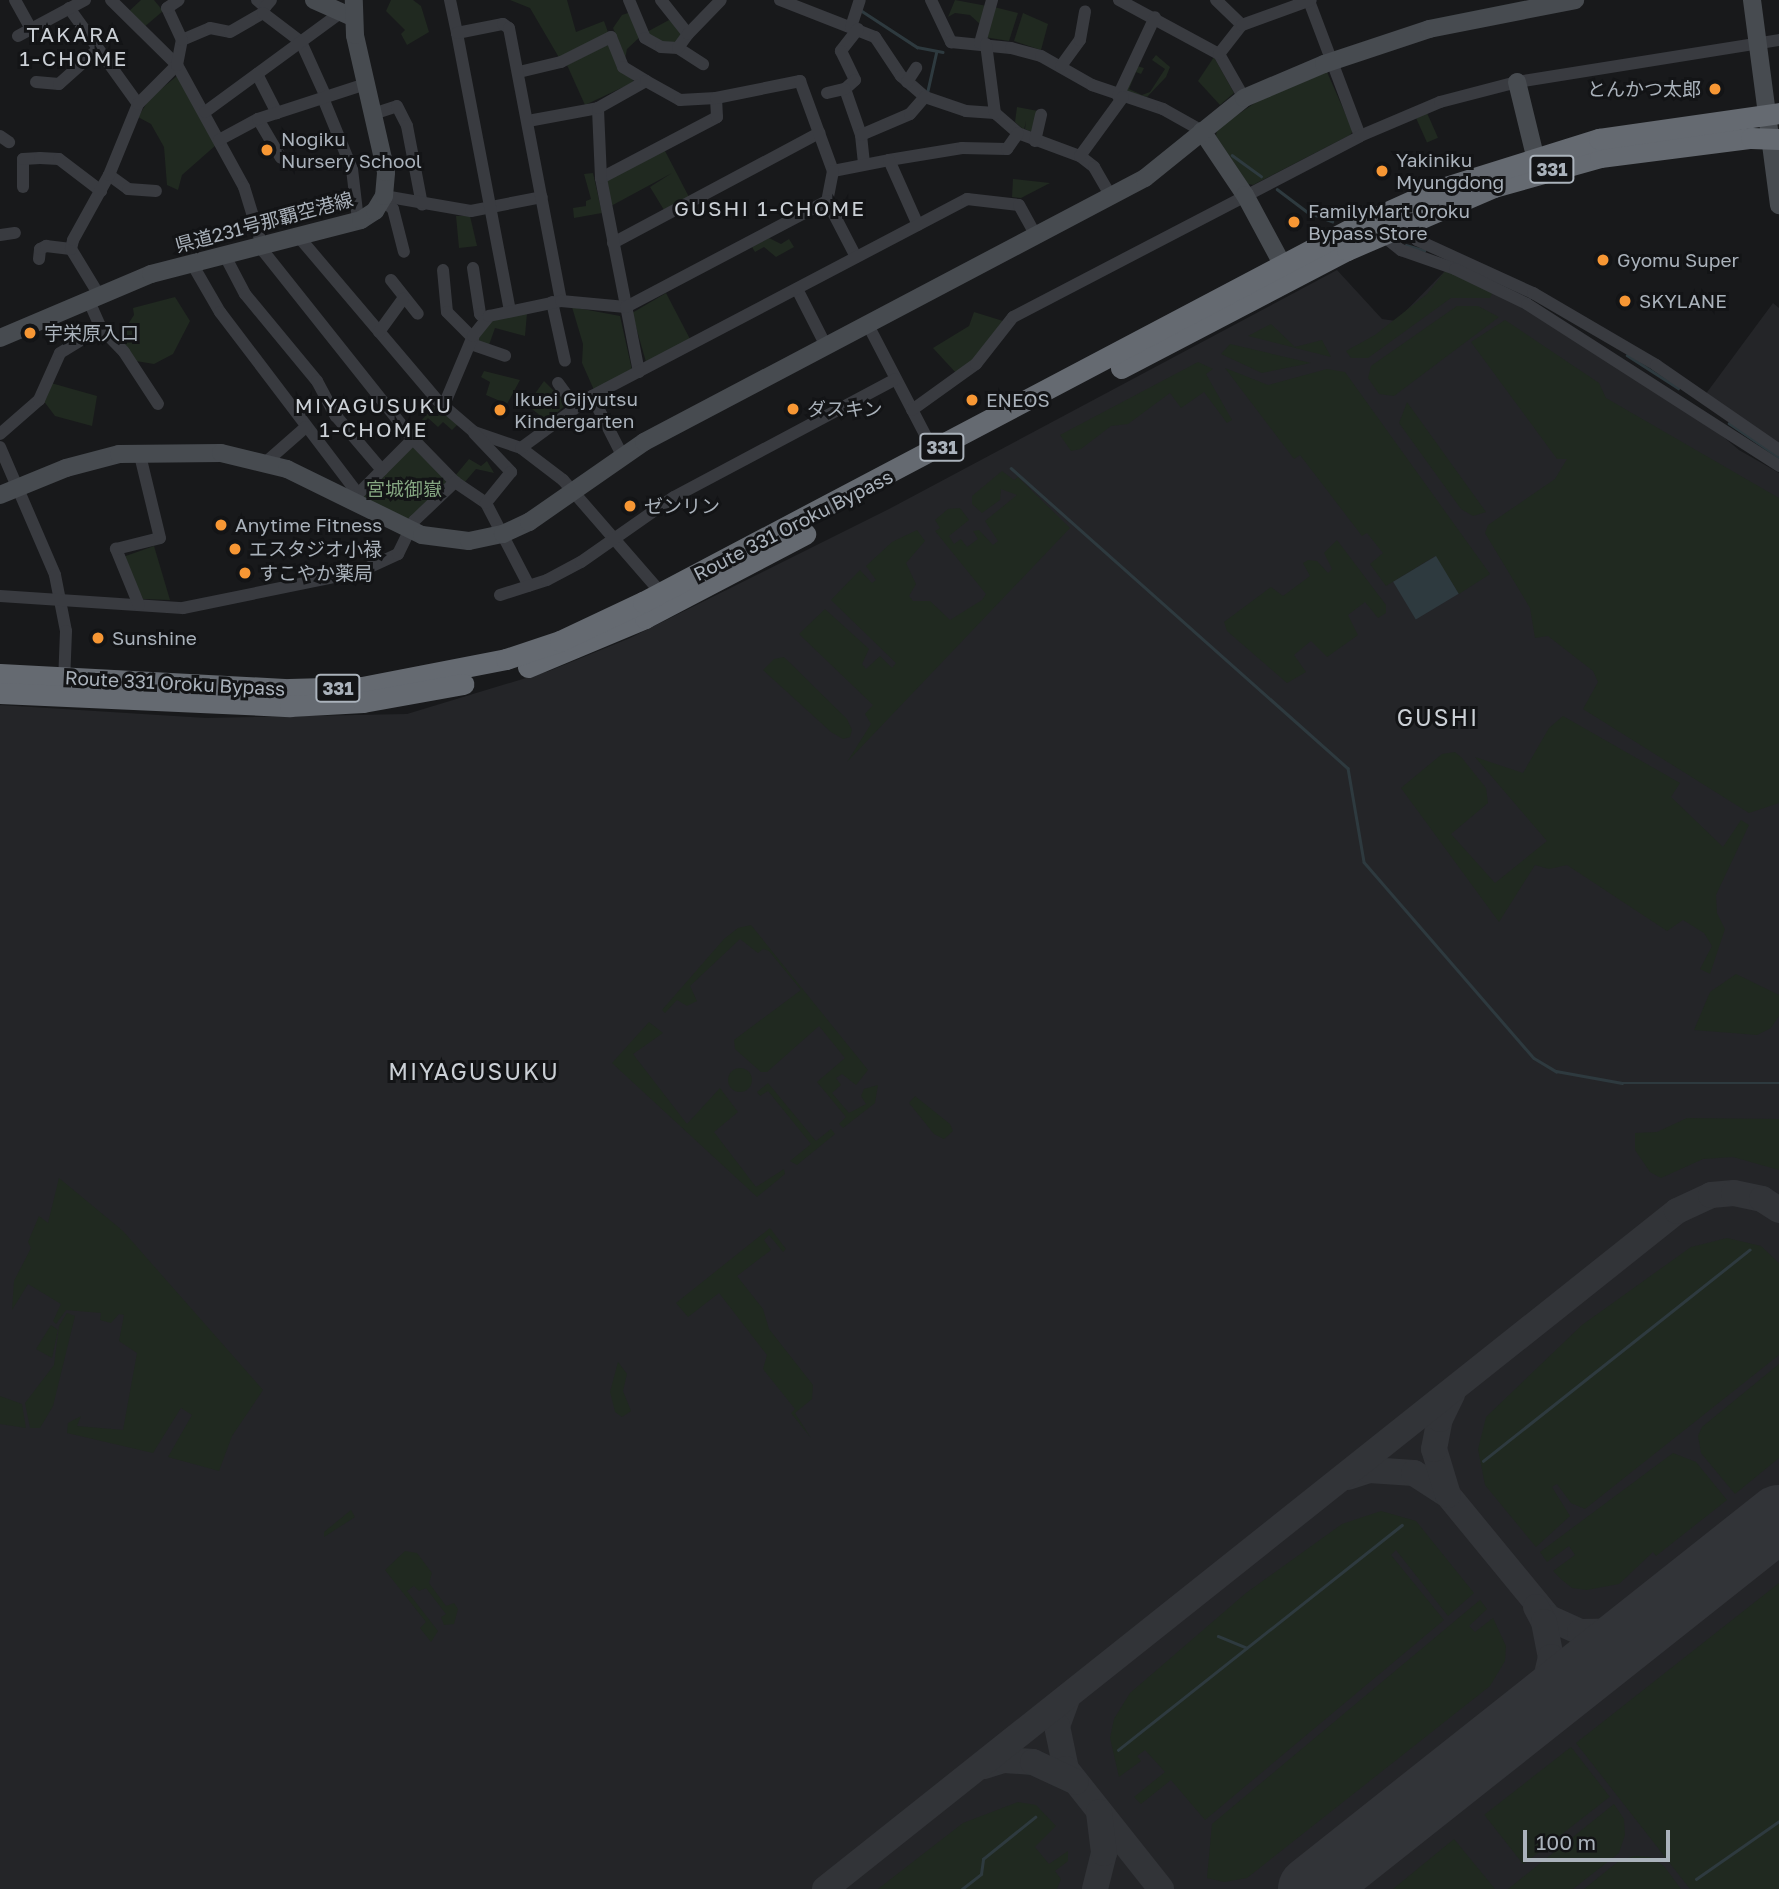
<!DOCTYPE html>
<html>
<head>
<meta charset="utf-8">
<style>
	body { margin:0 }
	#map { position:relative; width:1779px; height:1889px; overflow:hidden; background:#18191b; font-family:"Golos Text","Noto Sans JP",sans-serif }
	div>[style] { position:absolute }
	.built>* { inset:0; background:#242528 }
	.green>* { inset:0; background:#202920; transform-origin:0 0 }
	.round { border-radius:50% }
	.water>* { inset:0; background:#2e3a3f; transform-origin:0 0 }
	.stream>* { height:2.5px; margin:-1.25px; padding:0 1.25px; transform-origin:1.25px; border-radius:1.25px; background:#2e3a3f }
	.taxiway>* { height:26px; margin:-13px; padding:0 13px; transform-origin:13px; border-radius:13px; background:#323438 }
	.runway>* { height:66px; margin:-33px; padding:0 33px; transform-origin:33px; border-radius:33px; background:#323438 }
	.street>* { height:12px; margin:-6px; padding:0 6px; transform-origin:6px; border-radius:6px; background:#393b40 }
	.secondary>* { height:18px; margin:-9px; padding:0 9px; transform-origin:9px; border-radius:9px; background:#474b50 }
	.highway>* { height:21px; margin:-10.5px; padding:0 10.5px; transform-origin:10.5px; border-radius:10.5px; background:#656a71 }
	.dots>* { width:19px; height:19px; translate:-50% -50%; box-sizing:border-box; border:4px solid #131416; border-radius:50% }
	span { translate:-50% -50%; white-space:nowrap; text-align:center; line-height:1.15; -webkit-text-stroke:6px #131416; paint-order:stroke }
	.shield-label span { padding:2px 5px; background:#131416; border:2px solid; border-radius:5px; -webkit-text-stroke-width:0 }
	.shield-label { font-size:18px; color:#aab2bb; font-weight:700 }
	.poi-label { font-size:19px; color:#aab2bb }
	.right { translate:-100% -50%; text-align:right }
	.left { translate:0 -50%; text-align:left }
	.street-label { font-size:19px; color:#aab2bb }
	.park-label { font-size:19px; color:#84a681 }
	.neighbourhood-label { font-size:21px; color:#cbd0d6; letter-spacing:2px }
	.quarter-label { font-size:23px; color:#cbd0d6; letter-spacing:2px }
	.scale { position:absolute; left:1523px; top:1830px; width:147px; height:32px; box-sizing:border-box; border:4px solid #aab2bb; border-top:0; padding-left:9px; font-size:21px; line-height:24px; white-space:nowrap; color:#aab2bb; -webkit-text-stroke:5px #131416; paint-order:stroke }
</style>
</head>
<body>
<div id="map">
	<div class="built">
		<i style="clip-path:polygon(1337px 270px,1382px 319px,1396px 321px,1446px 270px,1524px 307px,1695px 413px,1739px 450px,1779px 473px,1779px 1889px,0 1889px,0 705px,206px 718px,407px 714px,549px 671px,630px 638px,889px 509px)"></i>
		<i style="clip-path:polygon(1773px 303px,1779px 308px,1779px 444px,1705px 395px)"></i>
	</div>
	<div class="green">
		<i style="clip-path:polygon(141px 0,154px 0,163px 11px,143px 28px,127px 13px)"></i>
		<i style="clip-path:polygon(391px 0,413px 0,421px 6px,429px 32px,407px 45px,401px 34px,405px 30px,386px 11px)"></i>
		<i style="clip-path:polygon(510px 0,567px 0,576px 32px,604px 21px,609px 35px,561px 61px,530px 8px)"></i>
		<i style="clip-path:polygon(955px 0,987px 6px,981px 25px,970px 15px,955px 13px,948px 17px)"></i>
		<i style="clip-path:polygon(994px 7px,1018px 13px,1009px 41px,984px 37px)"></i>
		<i style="clip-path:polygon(631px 12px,641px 36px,627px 49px,625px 59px,613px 28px,622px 15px)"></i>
		<i style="clip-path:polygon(1023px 13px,1048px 24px,1041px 50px,1014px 41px)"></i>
		<i style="clip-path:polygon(669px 20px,684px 34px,673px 47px,645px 33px)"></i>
		<i style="clip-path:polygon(609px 44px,634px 82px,585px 105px,567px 65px)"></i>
		<i style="clip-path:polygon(1156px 55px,1170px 67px,1166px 77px,1147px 97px,1125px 92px,1133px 65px,1144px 68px,1141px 74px,1136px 72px,1129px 89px,1142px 95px,1150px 92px,1165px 69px,1152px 60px)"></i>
		<i style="clip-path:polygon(1214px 57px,1234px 93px,1220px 105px,1198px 81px)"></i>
		<i style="clip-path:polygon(1327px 72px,1353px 131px,1350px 135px,1253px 185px,1248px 184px,1216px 136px,1217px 129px,1256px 102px)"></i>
		<i style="clip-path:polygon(177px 76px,216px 145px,182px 175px,178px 190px,167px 185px,164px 147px,151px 124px,138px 117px,150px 98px)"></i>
		<i style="clip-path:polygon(1017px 107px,1038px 111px,1034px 133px,1025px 129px,1026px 121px,1024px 130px,1015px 122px)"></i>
		<i style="left:1427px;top:113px;width:27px;height:12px;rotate:66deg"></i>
		<i style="clip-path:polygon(664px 149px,689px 197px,664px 210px,650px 187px,672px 173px,611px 206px,607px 178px)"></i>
		<i style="clip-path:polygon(593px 173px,602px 213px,574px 218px,573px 208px,586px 206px,586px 201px,591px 199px,584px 174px)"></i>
		<i style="clip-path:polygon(1013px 179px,1050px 183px,1021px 198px,1012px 197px)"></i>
		<i style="clip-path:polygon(456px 216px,470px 216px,477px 246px,459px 248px)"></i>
		<i style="clip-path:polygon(769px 238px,781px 244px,789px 239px,794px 247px,776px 257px,764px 247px,755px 252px,752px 247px)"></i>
		<i style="clip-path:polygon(1446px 270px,1493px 292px,1490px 298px,1451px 298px,1368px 358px,1351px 358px,1346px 351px,1375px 335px,1427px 294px)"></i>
		<i style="clip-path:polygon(666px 293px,690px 339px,646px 362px,632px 313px)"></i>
		<i style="clip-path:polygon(175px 297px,190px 321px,173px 354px,154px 364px,136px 361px,119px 338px,134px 315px,133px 308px)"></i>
		<i style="clip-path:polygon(1457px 306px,1478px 306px,1499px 317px,1394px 396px,1379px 394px,1368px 378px,1371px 366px)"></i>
		<i style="clip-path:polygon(572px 307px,620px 316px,632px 370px,594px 390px,582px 363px,583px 344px)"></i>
		<i style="clip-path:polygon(974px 312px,1003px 321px,972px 363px,956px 373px,933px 348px,969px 326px)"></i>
		<i style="clip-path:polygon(527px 313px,525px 336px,495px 328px,489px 345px,476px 340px,491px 320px)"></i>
		<i style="clip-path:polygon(1505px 320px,1599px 383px,1606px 398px,1779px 498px,1779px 803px,1749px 813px,1583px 709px,1598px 682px,1593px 671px,1548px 636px,1535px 638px,1530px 608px,1485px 533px,1488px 525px,1555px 479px,1567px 459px,1557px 459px,1471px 342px)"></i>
		<i style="clip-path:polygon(1271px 324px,1295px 347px,1322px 340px,1331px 357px,1248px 336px)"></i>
		<i style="clip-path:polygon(1230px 344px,1311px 363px,1262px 373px,1221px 354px)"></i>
		<i style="clip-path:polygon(1198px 362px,1213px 369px,1206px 374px,1232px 420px,1227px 423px,1204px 392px,1181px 408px,1170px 393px,1128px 424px,1111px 426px,1081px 449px,1071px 451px,1060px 435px)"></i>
		<i style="clip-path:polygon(1225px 368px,1268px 385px,1327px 369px,1345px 372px,1490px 574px,1459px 594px,1435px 556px,1386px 586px,1370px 564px,1383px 553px,1367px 533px,1362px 536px,1300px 455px,1294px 459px)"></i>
		<i style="clip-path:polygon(484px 371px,520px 380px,507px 404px,486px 395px,490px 382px,481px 377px)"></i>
		<i style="clip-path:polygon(544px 381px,567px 404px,547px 421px,527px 405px)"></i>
		<i style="clip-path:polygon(51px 383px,97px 396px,92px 426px,55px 416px,43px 400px)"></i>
		<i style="clip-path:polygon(1407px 402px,1486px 512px,1473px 516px,1461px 509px,1399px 423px)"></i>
		<i style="clip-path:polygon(438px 403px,459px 423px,452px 430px,443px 422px,438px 427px,428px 418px,417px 430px,424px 441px,412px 430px)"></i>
		<i style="clip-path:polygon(413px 447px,445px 477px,447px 486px,410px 520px,360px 496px)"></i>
		<i style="clip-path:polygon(469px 459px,481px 466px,487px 461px,494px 473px,476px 469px,464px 483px,455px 476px)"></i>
		<i style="clip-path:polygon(1002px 471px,1014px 480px,1018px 477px,1070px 528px,847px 762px,871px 724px,865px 714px,873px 705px,799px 634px,825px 609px,869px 649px,862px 664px,866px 669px,880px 656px,892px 668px,896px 663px,831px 600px,860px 570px,872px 583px,876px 580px,866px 566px,892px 542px,917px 530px,925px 541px,906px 563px,916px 584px,909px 596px,913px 601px,930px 601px,950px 620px,982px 600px,986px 594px,935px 531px,940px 528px,935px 520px,948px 509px,960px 508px,969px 520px,949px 536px,954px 544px,961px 539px,967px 547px,978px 539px,973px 531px,979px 530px,993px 545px,998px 541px,985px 521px,1017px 495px,1001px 489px,1000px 500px,982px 513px,972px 504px,972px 496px)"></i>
		<i style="clip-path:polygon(1337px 540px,1386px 605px,1386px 613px,1378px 618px,1365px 602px,1348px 615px,1358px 635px,1327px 657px,1311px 641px,1294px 655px,1306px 672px,1287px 683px,1227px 631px,1224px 622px,1271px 587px,1283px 596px,1310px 576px,1303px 563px,1308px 560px,1317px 561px,1328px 573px,1332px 569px,1324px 553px)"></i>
		<i style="clip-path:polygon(154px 546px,170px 600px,143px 599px,123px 557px)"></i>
		<i style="clip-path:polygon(784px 657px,847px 719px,852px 730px,850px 737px,843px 739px,831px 732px,763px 670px,774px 659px)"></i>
		<i style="clip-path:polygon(1563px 716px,1680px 783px,1671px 797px,1723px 847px,1741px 820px,1749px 825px,1716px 895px,1717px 913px,1725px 929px,1710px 974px,1700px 969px,1712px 946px,1704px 933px,1683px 920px,1667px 931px,1567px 865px,1549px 869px,1535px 865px,1499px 922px,1401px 788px,1442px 754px,1455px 752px,1462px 758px,1486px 788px,1488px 803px,1451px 834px,1495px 883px,1547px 841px,1475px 757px,1523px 773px,1549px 728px)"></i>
		<i style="clip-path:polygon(751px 925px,868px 1070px,856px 1085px,842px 1074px,836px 1078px,841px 1085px,832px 1093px,849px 1113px,866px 1104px,861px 1096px,864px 1089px,878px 1085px,875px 1103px,843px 1128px,839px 1124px,846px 1117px,817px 1082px,845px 1058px,819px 1026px,767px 1072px,761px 1072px,735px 1049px,734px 1040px,801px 990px,769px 951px,763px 949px,758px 953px,740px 939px,690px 986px,697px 1001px,687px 1006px,677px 1000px,665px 1013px,662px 1010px,724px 939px,738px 928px)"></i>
		<i style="clip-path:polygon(1736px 974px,1779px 995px,1779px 1016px,1771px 1028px,1757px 1035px,1694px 1030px,1710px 992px)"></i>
		<i style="clip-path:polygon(649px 1022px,663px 1033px,633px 1054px,687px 1124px,720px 1088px,738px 1112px,714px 1132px,756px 1187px,784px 1169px,785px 1174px,757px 1197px,612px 1063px)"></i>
		<i class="round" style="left:728px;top:1068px;width:24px;height:24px"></i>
		<i style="clip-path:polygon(768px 1083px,816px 1141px,831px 1129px,835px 1134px,797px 1165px,790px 1161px,811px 1144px,768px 1091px,760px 1096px,757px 1092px)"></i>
		<i style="clip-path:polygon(915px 1096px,950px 1124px,953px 1131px,944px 1139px,934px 1134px,909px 1103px)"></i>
		<i style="clip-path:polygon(1687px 1118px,1779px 1119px,1779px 1170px,1733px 1157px,1703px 1159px,1661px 1178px,1650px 1172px,1635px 1150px,1635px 1133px,1657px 1132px)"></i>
		<i style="clip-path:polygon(59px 1178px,123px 1231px,263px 1390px,232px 1436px,219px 1471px,168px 1457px,192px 1415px,181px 1408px,153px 1453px,67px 1433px,68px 1423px,81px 1416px,77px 1426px,123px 1430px,137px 1353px,119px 1341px,124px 1315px,119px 1314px,111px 1323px,100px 1320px,101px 1313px,66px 1310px,56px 1324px,53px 1321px,61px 1304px,28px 1284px,12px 1310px,14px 1281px,31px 1248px,28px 1242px,39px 1216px,48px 1223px)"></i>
		<i style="clip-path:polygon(770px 1228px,786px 1249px,783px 1252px,769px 1235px,764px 1240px,771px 1250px,737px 1276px,763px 1309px,769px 1329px,813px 1385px,812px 1399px,795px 1413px,811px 1438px,791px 1413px,795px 1409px,763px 1369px,767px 1355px,719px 1293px,688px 1317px,676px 1303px)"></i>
		<i style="clip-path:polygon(1727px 1238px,1761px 1246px,1779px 1263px,1779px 1355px,1585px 1509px,1571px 1503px,1557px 1484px,1552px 1487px,1570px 1516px,1536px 1547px,1485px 1485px,1478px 1449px,1486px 1417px,1582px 1325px,1691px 1247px)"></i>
		<i style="clip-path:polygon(67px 1313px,75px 1316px,53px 1406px,40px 1428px,30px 1428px,25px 1403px,54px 1365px,59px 1326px)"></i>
		<i style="clip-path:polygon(51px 1325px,58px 1330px,52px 1358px,36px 1349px)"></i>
		<i style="clip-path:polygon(618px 1362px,627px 1374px,623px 1391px,631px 1411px,622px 1417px,615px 1412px,610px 1392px)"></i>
		<i style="clip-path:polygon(1779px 1364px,1779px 1458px,1735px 1494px,1701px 1453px,1698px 1436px,1702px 1427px)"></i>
		<i style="clip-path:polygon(0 1396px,22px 1404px,26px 1428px,0 1424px)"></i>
		<i style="clip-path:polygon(1673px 1453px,1696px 1462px,1727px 1500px,1656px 1556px,1653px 1552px,1619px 1584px,1587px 1590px,1572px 1588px,1562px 1580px,1553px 1571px,1575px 1555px,1569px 1546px,1547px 1562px,1540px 1552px)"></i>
		<i style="clip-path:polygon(351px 1510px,355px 1517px,324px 1537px,324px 1532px)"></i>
		<i style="clip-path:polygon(1381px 1511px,1416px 1521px,1474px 1593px,1448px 1616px,1396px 1550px,1391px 1555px,1444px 1620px,1205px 1820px,1171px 1780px,1141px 1804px,1134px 1797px,1165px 1772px,1145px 1750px,1137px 1756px,1141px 1761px,1119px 1777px,1110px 1738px,1114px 1719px,1130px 1693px,1246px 1593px,1342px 1524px)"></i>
		<i style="clip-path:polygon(405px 1551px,417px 1553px,432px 1573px,429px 1583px,446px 1606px,454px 1603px,458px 1609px,454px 1624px,444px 1625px,441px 1617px,446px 1614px,426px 1588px,419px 1591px,414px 1586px,407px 1591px,438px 1631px,431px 1642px,420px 1628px,426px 1622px,385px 1570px)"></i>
		<i style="clip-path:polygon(1779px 1583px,1779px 1889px,1690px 1889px,1576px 1743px)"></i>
		<i style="clip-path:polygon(1480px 1600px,1487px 1609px,1469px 1626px,1475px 1632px,1493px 1618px,1506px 1646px,1505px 1661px,1490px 1686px,1247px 1878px,1224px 1882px,1207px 1878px,1212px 1824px)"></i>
		<i style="left:1571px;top:1747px;width:63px;height:110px;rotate:52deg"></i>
		<i style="clip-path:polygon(1018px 1802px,1036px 1805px,1056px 1826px,1035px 1847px,1049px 1864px,1068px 1851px,1068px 1861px,1055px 1871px,1061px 1879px,1057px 1889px,878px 1889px,963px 1823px)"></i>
		<i style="clip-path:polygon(1614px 1804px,1624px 1819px,1625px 1835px,1619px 1853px,1573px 1889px,1508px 1889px)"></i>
		<i style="clip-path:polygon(1454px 1839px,1495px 1889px,1393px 1889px)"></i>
		<i style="clip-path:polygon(1635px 1856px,1650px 1857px,1664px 1866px,1681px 1889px,1584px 1889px,1620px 1860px)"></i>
	</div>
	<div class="water">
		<i style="left:1436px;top:556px;width:44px;height:50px;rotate:59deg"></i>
	</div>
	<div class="stream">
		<i style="left:862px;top:11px;width:66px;rotate:33.2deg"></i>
		<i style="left:917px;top:47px;width:26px;rotate:11deg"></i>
		<i style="left:927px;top:93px;width:41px;rotate:-77.3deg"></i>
		<i style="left:1232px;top:155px;width:36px;rotate:36deg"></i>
		<i style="left:1277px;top:189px;width:39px;rotate:37deg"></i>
		<i style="left:1308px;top:212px;width:26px;rotate:21deg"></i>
		<i style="left:1406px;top:245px;width:19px;rotate:16deg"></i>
		<i style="left:1627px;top:355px;width:61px;rotate:32.9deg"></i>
		<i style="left:1729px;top:423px;width:60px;rotate:34.2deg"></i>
		<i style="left:1011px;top:468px;width:451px;rotate:41.7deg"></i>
		<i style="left:1348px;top:768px;width:95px;rotate:80.3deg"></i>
		<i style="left:1364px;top:862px;width:259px;rotate:49.1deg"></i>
		<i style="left:1534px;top:1058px;width:26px;rotate:31deg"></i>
		<i style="left:1556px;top:1071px;width:67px;rotate:10.3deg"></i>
		<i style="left:1622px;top:1083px;width:157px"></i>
		<i style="left:1483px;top:1461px;width:340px;rotate:-38.4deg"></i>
		<i style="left:1218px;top:1636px;width:31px;rotate:22deg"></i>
		<i style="left:1118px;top:1750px;width:362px;rotate:-38.4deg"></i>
		<i style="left:1696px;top:1879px;width:101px;rotate:-34.9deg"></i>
		<i style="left:962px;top:1889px;width:24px;rotate:-38deg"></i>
		<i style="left:981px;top:1874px;width:15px;rotate:-82deg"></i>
		<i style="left:983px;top:1859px;width:67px;rotate:-38.9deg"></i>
	</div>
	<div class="taxiway">
		<i style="left:1348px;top:1477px;width:22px;rotate:-18deg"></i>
		<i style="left:1369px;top:1470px;width:45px;rotate:3.8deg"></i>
		<i style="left:1414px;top:1473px;width:40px;rotate:32.9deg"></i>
		<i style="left:1448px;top:1495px;width:159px;rotate:50.6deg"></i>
		<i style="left:1549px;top:1618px;width:34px;rotate:24deg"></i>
		<i style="left:1580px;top:1632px;width:57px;rotate:-1deg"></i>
		<i style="left:1448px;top:1495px;width:48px;rotate:-106.9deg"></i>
		<i style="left:1434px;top:1449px;width:31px;rotate:-79deg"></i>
		<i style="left:1440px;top:1419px;width:28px;rotate:-64deg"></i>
		<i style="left:1536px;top:1607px;width:17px;rotate:62deg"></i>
		<i style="left:1544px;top:1622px;width:36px;rotate:79deg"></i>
		<i style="left:1551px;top:1657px;width:52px;rotate:103.2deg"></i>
		<i style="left:1068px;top:1696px;width:32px;rotate:110deg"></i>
		<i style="left:1057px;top:1726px;width:44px;rotate:78.2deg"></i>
		<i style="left:1066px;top:1769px;width:153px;rotate:51.6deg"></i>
		<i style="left:984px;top:1766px;width:21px;rotate:-17deg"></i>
		<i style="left:1004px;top:1760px;width:29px;rotate:4deg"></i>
		<i style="left:1033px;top:1762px;width:47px;rotate:24.9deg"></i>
		<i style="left:825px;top:1889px;width:1089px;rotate:-38.51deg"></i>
		<i style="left:1677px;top:1211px;width:38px;rotate:-25deg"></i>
		<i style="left:1711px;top:1195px;width:23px;rotate:-5deg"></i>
		<i style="left:1734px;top:1193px;width:29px;rotate:12deg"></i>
		<i style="left:1762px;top:1199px;width:20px;rotate:33deg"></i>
		<i style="left:1095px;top:1889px;width:37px;rotate:-76deg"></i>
		<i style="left:1104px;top:1853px;width:41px;rotate:-97deg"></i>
	</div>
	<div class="runway">
		<i style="left:1311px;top:1889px;width:597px;rotate:-38.41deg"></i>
	</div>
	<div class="street">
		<i style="left:15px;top:0;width:33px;rotate:61deg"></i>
		<i style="left:111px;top:0;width:93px;rotate:44.6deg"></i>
		<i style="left:177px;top:65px;width:139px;rotate:61.2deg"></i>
		<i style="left:244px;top:187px;width:68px;rotate:72.9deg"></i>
		<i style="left:264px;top:252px;width:239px;rotate:51.5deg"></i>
		<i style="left:413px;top:439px;width:60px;rotate:45.7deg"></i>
		<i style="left:455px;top:482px;width:37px;rotate:34deg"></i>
		<i style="left:486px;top:503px;width:93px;rotate:62.6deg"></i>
		<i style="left:257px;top:0;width:11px;rotate:41deg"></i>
		<i style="left:265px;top:7px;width:9px;rotate:-49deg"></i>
		<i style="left:450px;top:0;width:34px;rotate:78deg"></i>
		<i style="left:629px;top:0;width:41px;rotate:67.2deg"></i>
		<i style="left:645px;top:38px;width:18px;rotate:29deg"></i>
		<i style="left:661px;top:47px;width:17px;rotate:3deg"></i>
		<i style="left:678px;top:48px;width:30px;rotate:33deg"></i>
		<i style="left:661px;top:0;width:43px;rotate:51.5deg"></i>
		<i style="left:688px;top:34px;width:17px;rotate:126deg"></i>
		<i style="left:780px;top:0;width:102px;rotate:21.3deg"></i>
		<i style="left:875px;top:37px;width:47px;rotate:56.3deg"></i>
		<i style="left:901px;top:76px;width:32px;rotate:41deg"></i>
		<i style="left:925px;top:97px;width:43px;rotate:18.9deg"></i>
		<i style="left:966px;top:111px;width:29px;rotate:4deg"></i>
		<i style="left:995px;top:113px;width:30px;rotate:41deg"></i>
		<i style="left:1018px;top:133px;width:66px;rotate:20.4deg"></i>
		<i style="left:1080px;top:156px;width:18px;rotate:38deg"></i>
		<i style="left:1094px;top:167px;width:34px;rotate:60deg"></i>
		<i style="left:931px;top:0;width:47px;rotate:64.5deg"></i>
		<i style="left:951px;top:42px;width:60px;rotate:5.7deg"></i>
		<i style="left:1011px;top:48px;width:31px;rotate:15deg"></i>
		<i style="left:1041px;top:56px;width:59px;rotate:29.6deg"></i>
		<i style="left:1092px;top:85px;width:75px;rotate:18.7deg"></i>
		<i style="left:1163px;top:109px;width:45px;rotate:29.4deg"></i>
		<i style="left:1119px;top:0;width:114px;rotate:28.4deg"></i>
		<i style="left:1216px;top:0;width:36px;rotate:44deg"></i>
		<i style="left:1309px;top:1px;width:144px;rotate:69.3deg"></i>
		<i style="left:69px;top:8px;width:118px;rotate:54.3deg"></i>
		<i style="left:851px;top:27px;width:28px;rotate:-72deg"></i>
		<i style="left:858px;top:29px;width:28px;rotate:128deg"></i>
		<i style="left:841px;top:51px;width:32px;rotate:64deg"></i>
		<i style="left:855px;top:80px;width:13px;rotate:138deg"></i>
		<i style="left:845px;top:89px;width:49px;rotate:70.8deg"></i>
		<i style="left:861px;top:135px;width:29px;rotate:84deg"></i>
		<i style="left:688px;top:34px;width:47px;rotate:-45.9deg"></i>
		<i style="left:18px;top:36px;width:76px;rotate:-28.2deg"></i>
		<i style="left:182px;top:40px;width:30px;rotate:-23deg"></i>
		<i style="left:210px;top:28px;width:20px;rotate:11deg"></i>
		<i style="left:230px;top:32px;width:38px;rotate:-30deg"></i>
		<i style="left:263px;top:13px;width:48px;rotate:37.3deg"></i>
		<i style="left:301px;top:42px;width:60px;rotate:65.6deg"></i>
		<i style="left:980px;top:43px;width:45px;rotate:-74.4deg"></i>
		<i style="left:986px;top:44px;width:70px;rotate:82.6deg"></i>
		<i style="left:1061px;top:66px;width:32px;rotate:-54deg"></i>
		<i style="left:1080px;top:40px;width:29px;rotate:-80deg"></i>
		<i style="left:519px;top:72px;width:43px;rotate:-13.4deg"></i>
		<i style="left:561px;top:62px;width:56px;rotate:-26.6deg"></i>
		<i style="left:611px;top:37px;width:32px;rotate:68deg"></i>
		<i style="left:623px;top:67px;width:27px;rotate:31deg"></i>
		<i style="left:257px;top:74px;width:44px;rotate:62.9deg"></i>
		<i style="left:36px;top:82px;width:23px;rotate:5deg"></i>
		<i style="left:59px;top:84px;width:51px;rotate:-41.8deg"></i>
		<i style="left:907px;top:82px;width:17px;rotate:-57deg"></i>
		<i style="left:827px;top:93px;width:18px;rotate:-13deg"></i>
		<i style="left:1118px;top:96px;width:87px;rotate:-64.9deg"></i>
		<i style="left:323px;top:98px;width:77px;rotate:67.8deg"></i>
		<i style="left:352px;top:169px;width:51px;rotate:83.3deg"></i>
		<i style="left:1244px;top:98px;width:51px;rotate:-119.6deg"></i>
		<i style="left:1219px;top:54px;width:37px;rotate:-52deg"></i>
		<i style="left:1242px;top:25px;width:73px;rotate:-19.9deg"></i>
		<i style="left:205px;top:112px;width:166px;rotate:-36.2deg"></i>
		<i style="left:373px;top:114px;width:25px;rotate:-18deg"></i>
		<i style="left:397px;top:106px;width:22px;rotate:63deg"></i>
		<i style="left:407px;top:126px;width:80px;rotate:79.2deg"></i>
		<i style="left:258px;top:119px;width:45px;rotate:59.5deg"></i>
		<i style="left:528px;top:121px;width:71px;rotate:-10.5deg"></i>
		<i style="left:861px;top:135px;width:53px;rotate:-23.2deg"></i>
		<i style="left:910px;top:114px;width:23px;rotate:-49deg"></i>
		<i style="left:0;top:136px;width:11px;rotate:34deg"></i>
		<i style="left:219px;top:140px;width:44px;rotate:-28.3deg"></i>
		<i style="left:258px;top:119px;width:114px;rotate:-18deg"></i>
		<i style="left:1035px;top:141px;width:27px;rotate:-77deg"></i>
		<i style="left:1080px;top:156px;width:73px;rotate:-53.9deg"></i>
		<i style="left:889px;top:160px;width:74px;rotate:-9.3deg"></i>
		<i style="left:962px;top:148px;width:45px;rotate:1.3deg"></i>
		<i style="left:1007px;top:149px;width:19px;rotate:-55deg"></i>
		<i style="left:833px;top:171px;width:57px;rotate:-11.1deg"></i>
		<i style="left:889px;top:160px;width:71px;rotate:66deg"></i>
		<i style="left:109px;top:175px;width:24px;rotate:36deg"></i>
		<i style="left:128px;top:189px;width:28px;rotate:4deg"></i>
		<i style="left:601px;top:178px;width:131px;rotate:-27.7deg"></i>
		<i style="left:717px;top:117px;width:19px;rotate:-93deg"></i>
		<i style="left:23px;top:187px;width:28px;rotate:-90deg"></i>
		<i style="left:23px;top:159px;width:17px;rotate:-3deg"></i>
		<i style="left:40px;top:158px;width:19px;rotate:3deg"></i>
		<i style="left:59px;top:159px;width:53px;rotate:37.3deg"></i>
		<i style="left:384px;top:196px;width:88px;rotate:9.8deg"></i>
		<i style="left:471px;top:211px;width:72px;rotate:-11.2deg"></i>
		<i style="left:382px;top:200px;width:14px;rotate:39deg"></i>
		<i style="left:393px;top:209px;width:44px;rotate:75.7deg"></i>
		<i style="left:1406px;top:223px;width:20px;rotate:57deg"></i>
		<i style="left:1417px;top:240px;width:128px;rotate:24.6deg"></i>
		<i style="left:1533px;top:293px;width:143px;rotate:30.3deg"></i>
		<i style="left:1656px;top:365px;width:150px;rotate:34.6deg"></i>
		<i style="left:1381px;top:234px;width:26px;rotate:39deg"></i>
		<i style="left:1401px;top:250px;width:57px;rotate:19.4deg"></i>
		<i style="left:1455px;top:269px;width:80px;rotate:25.9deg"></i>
		<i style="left:1527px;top:304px;width:300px;rotate:32.7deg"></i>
		<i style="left:0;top:235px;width:15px;rotate:-8deg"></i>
		<i style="left:298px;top:236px;width:216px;rotate:49.7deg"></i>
		<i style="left:438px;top:401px;width:48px;rotate:40.7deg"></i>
		<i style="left:474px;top:432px;width:50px;rotate:18.8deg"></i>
		<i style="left:521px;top:448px;width:53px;rotate:37.3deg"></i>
		<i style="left:563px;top:480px;width:154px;rotate:49deg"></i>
		<i style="left:613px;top:243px;width:234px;rotate:-28.1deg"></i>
		<i style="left:224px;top:254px;width:45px;rotate:62.3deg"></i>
		<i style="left:245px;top:294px;width:113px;rotate:50.4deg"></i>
		<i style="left:317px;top:381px;width:40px;rotate:62deg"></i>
		<i style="left:336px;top:416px;width:71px;rotate:49.6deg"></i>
		<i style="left:39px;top:259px;width:10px;rotate:-84deg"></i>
		<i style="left:40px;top:249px;width:7px;rotate:-27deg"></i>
		<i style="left:46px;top:246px;width:25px;rotate:7deg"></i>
		<i style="left:191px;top:262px;width:58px;rotate:59.9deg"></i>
		<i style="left:220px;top:312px;width:228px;rotate:52.8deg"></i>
		<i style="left:358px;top:494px;width:78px;rotate:-45deg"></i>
		<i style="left:473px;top:268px;width:47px;rotate:81.3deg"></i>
		<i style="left:480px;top:314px;width:8px;rotate:45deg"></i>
		<i style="left:443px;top:270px;width:42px;rotate:84.6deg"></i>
		<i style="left:447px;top:312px;width:37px;rotate:45deg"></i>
		<i style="left:391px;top:280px;width:43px;rotate:51.5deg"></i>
		<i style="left:797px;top:289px;width:64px;rotate:63deg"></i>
		<i style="left:99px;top:295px;width:54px;rotate:-121.3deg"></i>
		<i style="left:71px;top:249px;width:9px;rotate:-77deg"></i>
		<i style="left:73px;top:240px;width:74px;rotate:-61deg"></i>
		<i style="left:109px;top:175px;width:77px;rotate:-67.8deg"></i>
		<i style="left:138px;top:104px;width:55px;rotate:-45deg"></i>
		<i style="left:177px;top:65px;width:25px;rotate:-79deg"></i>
		<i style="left:182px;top:40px;width:35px;rotate:-115deg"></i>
		<i style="left:167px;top:8px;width:14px;rotate:-34deg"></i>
		<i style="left:88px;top:299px;width:32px;rotate:66deg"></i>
		<i style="left:101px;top:328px;width:33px;rotate:46deg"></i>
		<i style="left:124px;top:352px;width:62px;rotate:56.8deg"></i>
		<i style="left:552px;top:302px;width:60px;rotate:77.6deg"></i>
		<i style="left:510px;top:311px;width:283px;rotate:-100.8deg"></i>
		<i style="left:457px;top:33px;width:47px;rotate:-11.1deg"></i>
		<i style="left:503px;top:24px;width:7px;rotate:34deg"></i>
		<i style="left:509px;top:28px;width:278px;rotate:79.2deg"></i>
		<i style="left:868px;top:325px;width:143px;rotate:62.5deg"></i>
		<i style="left:379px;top:332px;width:41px;rotate:-54deg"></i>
		<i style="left:471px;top:344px;width:36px;rotate:19deg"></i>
		<i style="left:639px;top:372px;width:198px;rotate:-101.1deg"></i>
		<i style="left:601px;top:178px;width:70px;rotate:-92.5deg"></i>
		<i style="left:598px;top:108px;width:55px;rotate:-29.4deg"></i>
		<i style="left:646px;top:81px;width:39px;rotate:29deg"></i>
		<i style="left:680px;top:100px;width:36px;rotate:-3deg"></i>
		<i style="left:716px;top:98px;width:86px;rotate:-11.4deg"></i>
		<i style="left:800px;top:81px;width:96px;rotate:69.9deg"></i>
		<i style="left:833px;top:171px;width:31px;rotate:101deg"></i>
		<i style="left:827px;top:201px;width:63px;rotate:62.6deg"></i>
		<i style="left:558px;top:383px;width:27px;rotate:54deg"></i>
		<i style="left:444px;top:405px;width:75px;rotate:-67.2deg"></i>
		<i style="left:473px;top:336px;width:26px;rotate:-51deg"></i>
		<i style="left:489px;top:316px;width:74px;rotate:-11.8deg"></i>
		<i style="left:561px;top:301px;width:65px;rotate:5.3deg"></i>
		<i style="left:626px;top:307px;width:227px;rotate:-27.8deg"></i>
		<i style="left:912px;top:410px;width:79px;rotate:-35.7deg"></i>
		<i style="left:976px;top:364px;width:60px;rotate:-51.8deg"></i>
		<i style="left:1013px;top:317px;width:391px;rotate:-27.5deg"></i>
		<i style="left:1360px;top:136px;width:87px;rotate:-23deg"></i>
		<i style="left:1440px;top:102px;width:80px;rotate:-14.6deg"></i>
		<i style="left:1517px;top:82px;width:265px;rotate:-9.1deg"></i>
		<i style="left:474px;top:433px;width:54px;rotate:46.5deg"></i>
		<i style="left:511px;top:472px;width:40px;rotate:129deg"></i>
		<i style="left:0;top:434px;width:52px;rotate:-41.1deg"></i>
		<i style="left:39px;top:400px;width:51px;rotate:-65.9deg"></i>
		<i style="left:60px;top:353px;width:48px;rotate:-31.4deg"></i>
		<i style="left:0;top:447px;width:139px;rotate:66.7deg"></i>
		<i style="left:55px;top:575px;width:57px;rotate:78.9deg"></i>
		<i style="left:66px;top:631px;width:52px;rotate:92.2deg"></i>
		<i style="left:521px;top:448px;width:88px;rotate:-36.2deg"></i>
		<i style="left:622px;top:455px;width:66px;rotate:-117deg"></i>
		<i style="left:592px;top:396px;width:424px;rotate:-27.7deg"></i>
		<i style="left:967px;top:199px;width:52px;rotate:6.6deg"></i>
		<i style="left:1019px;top:205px;width:35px;rotate:61deg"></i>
		<i style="left:266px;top:462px;width:53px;rotate:-41.2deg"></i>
		<i style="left:500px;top:595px;width:49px;rotate:-17.7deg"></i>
		<i style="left:547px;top:580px;width:38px;rotate:-28deg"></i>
		<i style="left:581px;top:562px;width:113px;rotate:-35deg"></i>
		<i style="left:674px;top:497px;width:251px;rotate:-28deg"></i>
		<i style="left:0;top:596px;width:183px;rotate:3.8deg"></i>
		<i style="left:183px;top:608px;width:180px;rotate:-11.6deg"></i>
		<i style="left:359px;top:572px;width:43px;rotate:-24.8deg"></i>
		<i style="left:398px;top:554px;width:37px;rotate:-64deg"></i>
		<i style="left:414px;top:521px;width:57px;rotate:-43.6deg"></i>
		<i style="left:139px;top:605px;width:61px;rotate:-112.3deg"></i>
		<i style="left:116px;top:549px;width:45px;rotate:-14deg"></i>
		<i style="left:160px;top:538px;width:89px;rotate:-103.6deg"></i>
	</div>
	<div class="secondary">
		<i style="left:314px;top:0;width:42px;rotate:24.1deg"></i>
		<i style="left:1752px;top:0;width:207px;rotate:82.5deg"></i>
		<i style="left:1517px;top:82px;width:76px;rotate:76.3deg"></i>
		<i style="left:1202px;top:131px;width:77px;rotate:56.1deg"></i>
		<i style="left:1245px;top:195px;width:91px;rotate:61.7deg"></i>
		<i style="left:0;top:338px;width:164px;rotate:-23deg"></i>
		<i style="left:151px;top:274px;width:217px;rotate:-14.4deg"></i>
		<i style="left:361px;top:220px;width:17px;rotate:-33deg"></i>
		<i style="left:375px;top:211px;width:17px;rotate:-59deg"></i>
		<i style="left:384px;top:196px;width:24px;rotate:-85deg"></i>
		<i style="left:386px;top:172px;width:140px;rotate:-102.8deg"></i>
		<i style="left:355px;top:35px;width:35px;rotate:-92deg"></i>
		<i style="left:0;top:495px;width:71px;rotate:-22.2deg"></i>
		<i style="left:66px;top:468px;width:55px;rotate:-14.8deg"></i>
		<i style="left:119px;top:454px;width:102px;rotate:-0.6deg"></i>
		<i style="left:221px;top:453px;width:68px;rotate:13.6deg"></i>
		<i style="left:287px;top:469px;width:150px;rotate:26.1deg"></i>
		<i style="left:422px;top:535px;width:47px;rotate:7.3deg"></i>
		<i style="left:469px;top:541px;width:35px;rotate:-12deg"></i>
		<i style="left:503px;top:534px;width:29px;rotate:-25deg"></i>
		<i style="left:529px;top:522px;width:140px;rotate:-34.8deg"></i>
		<i style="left:644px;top:442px;width:566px;rotate:-27.79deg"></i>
		<i style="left:1145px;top:178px;width:127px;rotate:-38.9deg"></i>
		<i style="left:1244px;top:98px;width:87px;rotate:-23deg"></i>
		<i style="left:1324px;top:64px;width:111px;rotate:-18.4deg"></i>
		<i style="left:1429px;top:29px;width:149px;rotate:-11.2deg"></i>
	</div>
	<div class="highway">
		<i style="left:1121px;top:368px;width:255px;rotate:-27.6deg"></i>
		<i style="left:1347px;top:250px;width:160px;rotate:-23.2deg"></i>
		<i style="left:1494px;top:187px;width:110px;rotate:-15.8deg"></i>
		<i style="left:1600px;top:157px;width:152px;rotate:-7.2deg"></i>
		<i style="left:1751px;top:138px;width:28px;rotate:2deg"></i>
		<i style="left:528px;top:667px;width:127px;rotate:-22.7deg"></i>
		<i style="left:645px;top:618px;width:181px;rotate:-27.7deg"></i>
		<i style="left:0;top:674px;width:289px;rotate:3deg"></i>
		<i style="left:289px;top:689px;width:73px;rotate:-1.6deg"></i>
		<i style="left:362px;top:687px;width:147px;rotate:-11deg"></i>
		<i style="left:506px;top:659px;width:57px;rotate:-18.4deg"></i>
		<i style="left:560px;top:641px;width:92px;rotate:-25.2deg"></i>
		<i style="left:643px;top:602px;width:806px;rotate:-27.8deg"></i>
		<i style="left:1356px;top:226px;width:88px;rotate:-24.2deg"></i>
		<i style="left:1436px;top:190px;width:171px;rotate:-17.4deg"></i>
		<i style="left:1599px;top:139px;width:182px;rotate:-8.2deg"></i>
		<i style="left:0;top:693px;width:290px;rotate:2.6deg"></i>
		<i style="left:290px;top:706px;width:73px;rotate:-3.1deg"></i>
		<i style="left:363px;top:702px;width:102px;rotate:-10.2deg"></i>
	</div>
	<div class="dots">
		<i style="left:1715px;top:89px;background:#f79734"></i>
		<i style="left:267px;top:150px;background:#f79734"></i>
		<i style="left:1382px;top:171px;background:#f79734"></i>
		<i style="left:1294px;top:222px;background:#f79734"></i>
		<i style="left:1603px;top:260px;background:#f79734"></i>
		<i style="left:1625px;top:301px;background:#f79734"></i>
		<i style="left:30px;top:333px;background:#f79734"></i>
		<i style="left:972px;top:400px;background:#f79734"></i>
		<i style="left:793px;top:409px;background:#f79734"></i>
		<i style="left:500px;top:410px;background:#f79734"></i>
		<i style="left:630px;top:506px;background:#f79734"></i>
		<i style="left:221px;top:525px;background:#f79734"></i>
		<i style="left:235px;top:549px;background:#f79734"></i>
		<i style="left:245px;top:573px;background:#f79734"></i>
		<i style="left:98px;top:638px;background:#f79734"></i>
	</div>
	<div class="shield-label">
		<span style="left:1552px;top:169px">331</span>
		<span style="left:942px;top:447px">331</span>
		<span style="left:338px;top:688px">331</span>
	</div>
	<div class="poi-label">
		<span class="right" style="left:1701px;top:89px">とんかつ太郎</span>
		<span class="left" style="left:281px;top:150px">Nogiku<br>Nursery School</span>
		<span class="left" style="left:1396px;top:171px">Yakiniku<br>Myungdong</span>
		<span class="left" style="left:1308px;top:222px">FamilyMart Oroku<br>Bypass Store</span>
		<span class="left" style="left:1617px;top:260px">Gyomu Super</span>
		<span class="left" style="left:1639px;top:301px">SKYLANE</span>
		<span class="left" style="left:44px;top:333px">宇栄原入口</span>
		<span class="left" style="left:514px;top:410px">Ikuei Gijyutsu<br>Kindergarten</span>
		<span class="left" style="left:986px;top:400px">ENEOS</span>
		<span class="left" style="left:807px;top:409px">ダスキン</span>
		<span class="left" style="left:644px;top:506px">ゼンリン</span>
		<span class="left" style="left:235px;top:525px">Anytime Fitness</span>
		<span class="left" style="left:249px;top:549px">エスタジオ小禄</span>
		<span class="left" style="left:259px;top:573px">すこやか薬局</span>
		<span class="left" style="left:112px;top:638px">Sunshine</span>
	</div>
	<div class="street-label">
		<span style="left:264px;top:222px;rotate:-15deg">県道231号那覇空港線</span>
		<span style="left:793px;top:525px;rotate:-27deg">Route 331 Oroku Bypass</span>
		<span style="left:175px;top:683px;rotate:3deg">Route 331 Oroku Bypass</span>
	</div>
	<div class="park-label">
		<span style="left:404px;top:489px">宮城御嶽</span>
	</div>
	<div class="neighbourhood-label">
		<span style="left:74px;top:46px">TAKARA<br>1-CHOME</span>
		<span style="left:770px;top:208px">GUSHI 1-CHOME</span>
		<span style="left:374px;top:417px">MIYAGUSUKU<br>1-CHOME</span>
	</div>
	<div class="quarter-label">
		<span style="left:1438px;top:717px">GUSHI</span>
		<span style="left:474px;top:1071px">MIYAGUSUKU</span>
	</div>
	<div class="scale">100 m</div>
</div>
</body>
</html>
